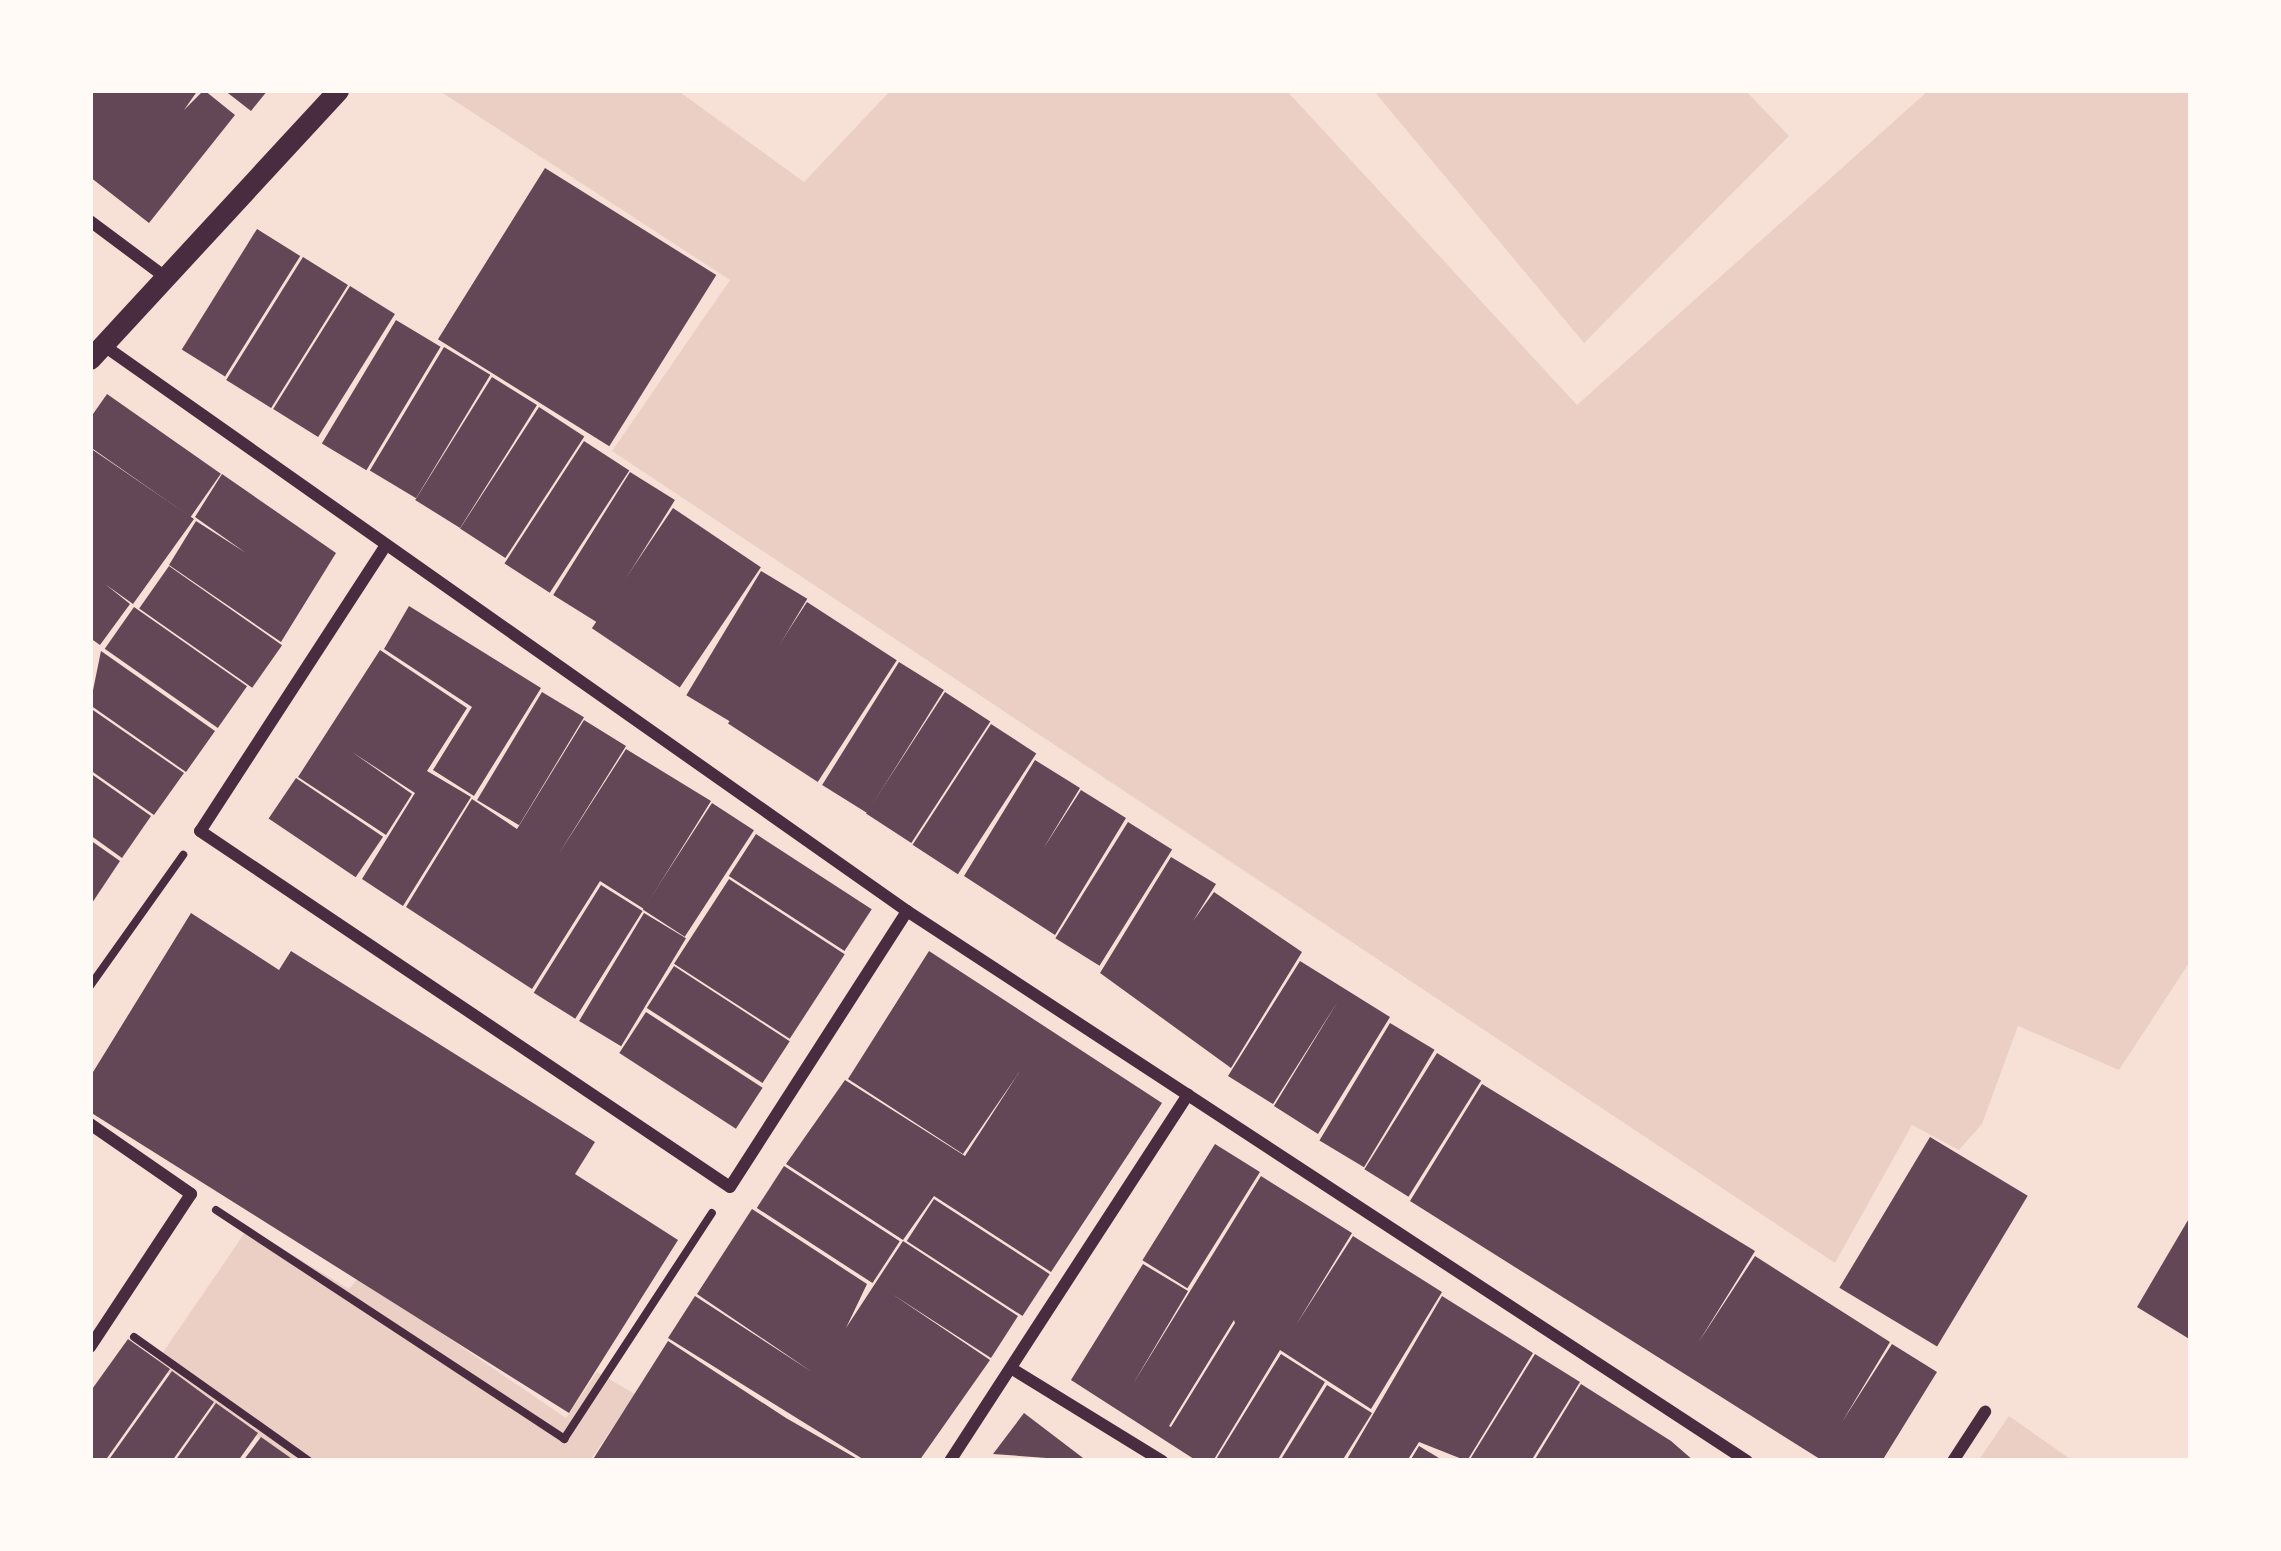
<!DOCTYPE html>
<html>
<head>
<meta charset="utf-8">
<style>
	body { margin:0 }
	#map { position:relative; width:2281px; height:1551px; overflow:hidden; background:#f7e1d7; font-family:"Roboto Serif",serif }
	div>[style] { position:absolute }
	.green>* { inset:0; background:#ebcfc5 }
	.building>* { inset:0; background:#644757; transform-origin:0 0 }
	.path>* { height:8px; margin:-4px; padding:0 4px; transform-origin:4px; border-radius:4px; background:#4a2c40 }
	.minor>* { height:12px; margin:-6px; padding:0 6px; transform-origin:6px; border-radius:6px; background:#4a2c40 }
	.tertiary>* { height:21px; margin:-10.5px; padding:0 10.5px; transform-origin:10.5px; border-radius:10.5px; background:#4a2c40 }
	span { translate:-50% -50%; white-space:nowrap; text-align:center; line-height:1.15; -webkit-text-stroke:10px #fffaf5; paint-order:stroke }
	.frame { position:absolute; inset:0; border:93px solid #fffaf5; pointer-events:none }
</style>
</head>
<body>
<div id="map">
	<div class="green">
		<i style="clip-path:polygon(438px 90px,677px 90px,804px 182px,891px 90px,1286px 90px,1577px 405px,1929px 90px,2191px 90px,2191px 960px,2119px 1070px,2018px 1026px,1982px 1124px,1959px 1150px,1912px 1125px,1835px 1263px,612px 451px,730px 280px)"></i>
		<i style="clip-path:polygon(1373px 90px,1745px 90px,1789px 136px,1584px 343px)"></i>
		<i style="clip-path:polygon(248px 1228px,349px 1289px,359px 1277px,566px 1418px,597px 1372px,635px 1394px,590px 1461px,291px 1461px,155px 1364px)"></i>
		<i style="clip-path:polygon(2009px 1416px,2073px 1461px,1978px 1461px)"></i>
	</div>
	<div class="building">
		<i style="clip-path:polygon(90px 90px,198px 90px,184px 110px,204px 90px,235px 115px,149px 223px,90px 177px)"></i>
		<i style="clip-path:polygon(224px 90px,268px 90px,251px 111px)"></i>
		<i style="left:545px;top:168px;width:202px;height:202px;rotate:32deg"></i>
		<i style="left:257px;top:229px;width:51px;height:142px;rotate:32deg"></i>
		<i style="left:303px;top:257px;width:53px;height:145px;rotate:32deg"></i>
		<i style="left:350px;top:286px;width:53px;height:145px;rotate:32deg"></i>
		<i style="left:396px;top:320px;width:52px;height:144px;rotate:31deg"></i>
		<i style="left:444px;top:347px;width:54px;height:144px;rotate:31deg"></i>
		<i style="left:492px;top:377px;width:53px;height:145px;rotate:32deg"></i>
		<i style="left:107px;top:394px;width:139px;height:53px;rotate:35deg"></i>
		<i style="left:539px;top:407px;width:54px;height:145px;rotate:33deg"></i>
		<i style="left:584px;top:441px;width:54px;height:146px;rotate:33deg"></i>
		<i style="clip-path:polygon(90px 448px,194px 519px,133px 604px,105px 584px,130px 604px,100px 645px,90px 638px)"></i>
		<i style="left:630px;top:472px;width:53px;height:145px;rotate:32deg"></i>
		<i style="clip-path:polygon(222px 474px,336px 553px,281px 642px,169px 565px,196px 521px,246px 553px,195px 517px)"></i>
		<i style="left:673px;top:508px;width:106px;height:145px;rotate:34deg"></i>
		<i style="left:169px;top:566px;width:138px;height:52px;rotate:35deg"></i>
		<i style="left:761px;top:571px;width:54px;height:145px;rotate:31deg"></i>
		<i style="left:807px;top:602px;width:107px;height:145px;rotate:33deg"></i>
		<i style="clip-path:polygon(409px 606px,541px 688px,474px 796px,433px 770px,472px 707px,384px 649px)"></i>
		<i style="left:134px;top:607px;width:138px;height:51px;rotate:35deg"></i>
		<i style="clip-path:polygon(380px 650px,467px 708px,427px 771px,471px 797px,403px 906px,362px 879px,415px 793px,352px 752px,412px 794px,386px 835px,298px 777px)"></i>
		<i style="clip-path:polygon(101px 651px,215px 731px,186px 772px,90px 705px)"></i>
		<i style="left:899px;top:662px;width:53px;height:145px;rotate:32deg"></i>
		<i style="left:542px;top:692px;width:49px;height:126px;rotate:31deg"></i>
		<i style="left:945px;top:692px;width:54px;height:145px;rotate:33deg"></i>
		<i style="clip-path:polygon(90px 708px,184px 773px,154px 815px,90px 770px)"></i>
		<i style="clip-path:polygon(584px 720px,626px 746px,558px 855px,626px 749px,711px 801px,644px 909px,600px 881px,532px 989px,406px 907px,472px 799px,517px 829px)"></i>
		<i style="left:991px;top:724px;width:54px;height:144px;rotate:33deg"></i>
		<i style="clip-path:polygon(1035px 760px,1080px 788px,1043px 849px,1081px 790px,1126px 818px,1055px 935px,964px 876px)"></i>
		<i style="clip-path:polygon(90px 773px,151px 816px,122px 858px,90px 835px)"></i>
		<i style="left:296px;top:778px;width:105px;height:49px;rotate:34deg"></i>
		<i style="left:712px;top:803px;width:50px;height:127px;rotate:33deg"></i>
		<i style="left:1128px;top:822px;width:52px;height:137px;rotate:32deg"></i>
		<i style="left:756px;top:834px;width:138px;height:50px;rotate:33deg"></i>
		<i style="clip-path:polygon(90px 840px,120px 861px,90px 906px)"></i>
		<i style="clip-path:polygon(1171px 857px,1216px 884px,1193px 921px,1214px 892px,1302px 952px,1231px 1068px,1100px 973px)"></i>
		<i style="left:729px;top:879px;width:138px;height:101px;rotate:33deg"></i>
		<i style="left:601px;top:885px;width:49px;height:127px;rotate:32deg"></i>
		<i style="clip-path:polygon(191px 913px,279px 970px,291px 951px,595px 1142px,575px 1174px,678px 1240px,569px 1413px,90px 1112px,90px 1077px)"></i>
		<i style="left:644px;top:913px;width:49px;height:126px;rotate:31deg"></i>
		<i style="clip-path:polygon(929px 951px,1162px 1103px,1051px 1272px,934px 1196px,903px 1240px,786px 1164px,845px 1080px,965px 1156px,1020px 1071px,963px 1154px,848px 1079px)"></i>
		<i style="clip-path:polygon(1300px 961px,1390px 1017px,1318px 1134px,1274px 1106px,1338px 1001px,1273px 1104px,1228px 1076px)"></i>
		<i style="left:674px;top:966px;width:138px;height:50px;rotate:33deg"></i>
		<i style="left:646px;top:1012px;width:139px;height:49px;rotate:33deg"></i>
		<i style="left:1390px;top:1023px;width:52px;height:137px;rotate:31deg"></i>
		<i style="left:1437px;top:1053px;width:52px;height:137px;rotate:32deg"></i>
		<i style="clip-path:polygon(1482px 1084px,1755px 1251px,1698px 1343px,1755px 1256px,1890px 1342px,1842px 1422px,1892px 1344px,1937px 1372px,1882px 1461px,1823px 1461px,1410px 1201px)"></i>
		<i style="left:1930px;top:1137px;width:114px;height:176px;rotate:31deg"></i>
		<i style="left:1215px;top:1144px;width:53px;height:137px;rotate:32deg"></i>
		<i style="left:784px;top:1166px;width:138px;height:50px;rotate:33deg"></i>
		<i style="clip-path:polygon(evenodd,1261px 1176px,1352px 1233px,1296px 1325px,1353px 1236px,1442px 1292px,1371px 1409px,1280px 1350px,1213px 1461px,1197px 1461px,1071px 1380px,1143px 1264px,1188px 1291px,1133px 1384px,1261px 1176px,1234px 1320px,1235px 1323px,1171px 1427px,1169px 1426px,1234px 1320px)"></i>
		<i style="left:934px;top:1199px;width:138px;height:50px;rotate:33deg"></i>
		<i style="clip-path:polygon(752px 1209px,867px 1284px,846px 1328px,903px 1241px,1018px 1316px,991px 1358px,892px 1294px,990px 1360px,919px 1461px,866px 1461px,668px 1338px,695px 1296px,812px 1372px,697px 1294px)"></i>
		<i style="clip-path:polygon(2191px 1215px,2191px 1340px,2137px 1307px)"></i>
		<i style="clip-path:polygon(1442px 1296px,1533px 1353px,1467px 1461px,1419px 1442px,1407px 1461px,1346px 1461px)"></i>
		<i style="clip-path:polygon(128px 1339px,170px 1369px,105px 1461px,90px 1461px,90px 1392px)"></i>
		<i style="clip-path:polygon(668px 1341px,786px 1418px,861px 1461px,592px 1461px)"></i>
		<i style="clip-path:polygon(1281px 1354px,1325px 1382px,1277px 1461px,1215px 1461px)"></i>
		<i style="clip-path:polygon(1535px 1354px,1580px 1382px,1531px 1461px,1469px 1461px)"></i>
		<i style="clip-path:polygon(172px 1371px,214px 1402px,172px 1461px,108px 1461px)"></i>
		<i style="clip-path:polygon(1581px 1384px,1671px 1441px,1694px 1461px,1534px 1461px)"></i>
		<i style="clip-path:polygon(1327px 1385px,1372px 1413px,1342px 1461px,1280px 1461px)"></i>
		<i style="clip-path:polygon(216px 1403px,258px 1433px,238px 1461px,175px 1461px)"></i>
		<i style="clip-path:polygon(1024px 1413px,1087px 1461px,993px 1454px)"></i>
		<i style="clip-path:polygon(261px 1437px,295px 1461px,243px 1461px)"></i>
		<i style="clip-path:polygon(1419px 1446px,1444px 1461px,1410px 1461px)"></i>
	</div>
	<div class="path">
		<i style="left:90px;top:986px;width:161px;rotate:-54.6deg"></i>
		<i style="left:216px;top:1210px;width:417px;rotate:33.3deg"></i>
		<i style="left:564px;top:1439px;width:270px;rotate:-56.8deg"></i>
		<i style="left:134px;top:1337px;width:214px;rotate:35.3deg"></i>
	</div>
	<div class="minor">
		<i style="left:90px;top:221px;width:94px;rotate:36.7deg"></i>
		<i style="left:103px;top:345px;width:983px;rotate:35.14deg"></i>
		<i style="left:907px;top:911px;width:1004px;rotate:33.22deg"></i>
		<i style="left:386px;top:545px;width:341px;rotate:123deg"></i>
		<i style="left:200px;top:831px;width:638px;rotate:33.89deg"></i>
		<i style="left:730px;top:1187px;width:328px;rotate:-57.3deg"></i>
		<i style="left:90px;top:1124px;width:123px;rotate:34.7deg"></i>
		<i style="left:191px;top:1194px;width:183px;rotate:123.4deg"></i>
		<i style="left:1014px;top:1370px;width:174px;rotate:31.6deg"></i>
		<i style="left:950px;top:1461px;width:437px;rotate:-57deg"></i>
		<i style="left:1953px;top:1461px;width:59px;rotate:-56.9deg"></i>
	</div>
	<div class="tertiary">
		<i style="left:90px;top:359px;width:366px;rotate:-47.3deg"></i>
	</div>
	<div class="frame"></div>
</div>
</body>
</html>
